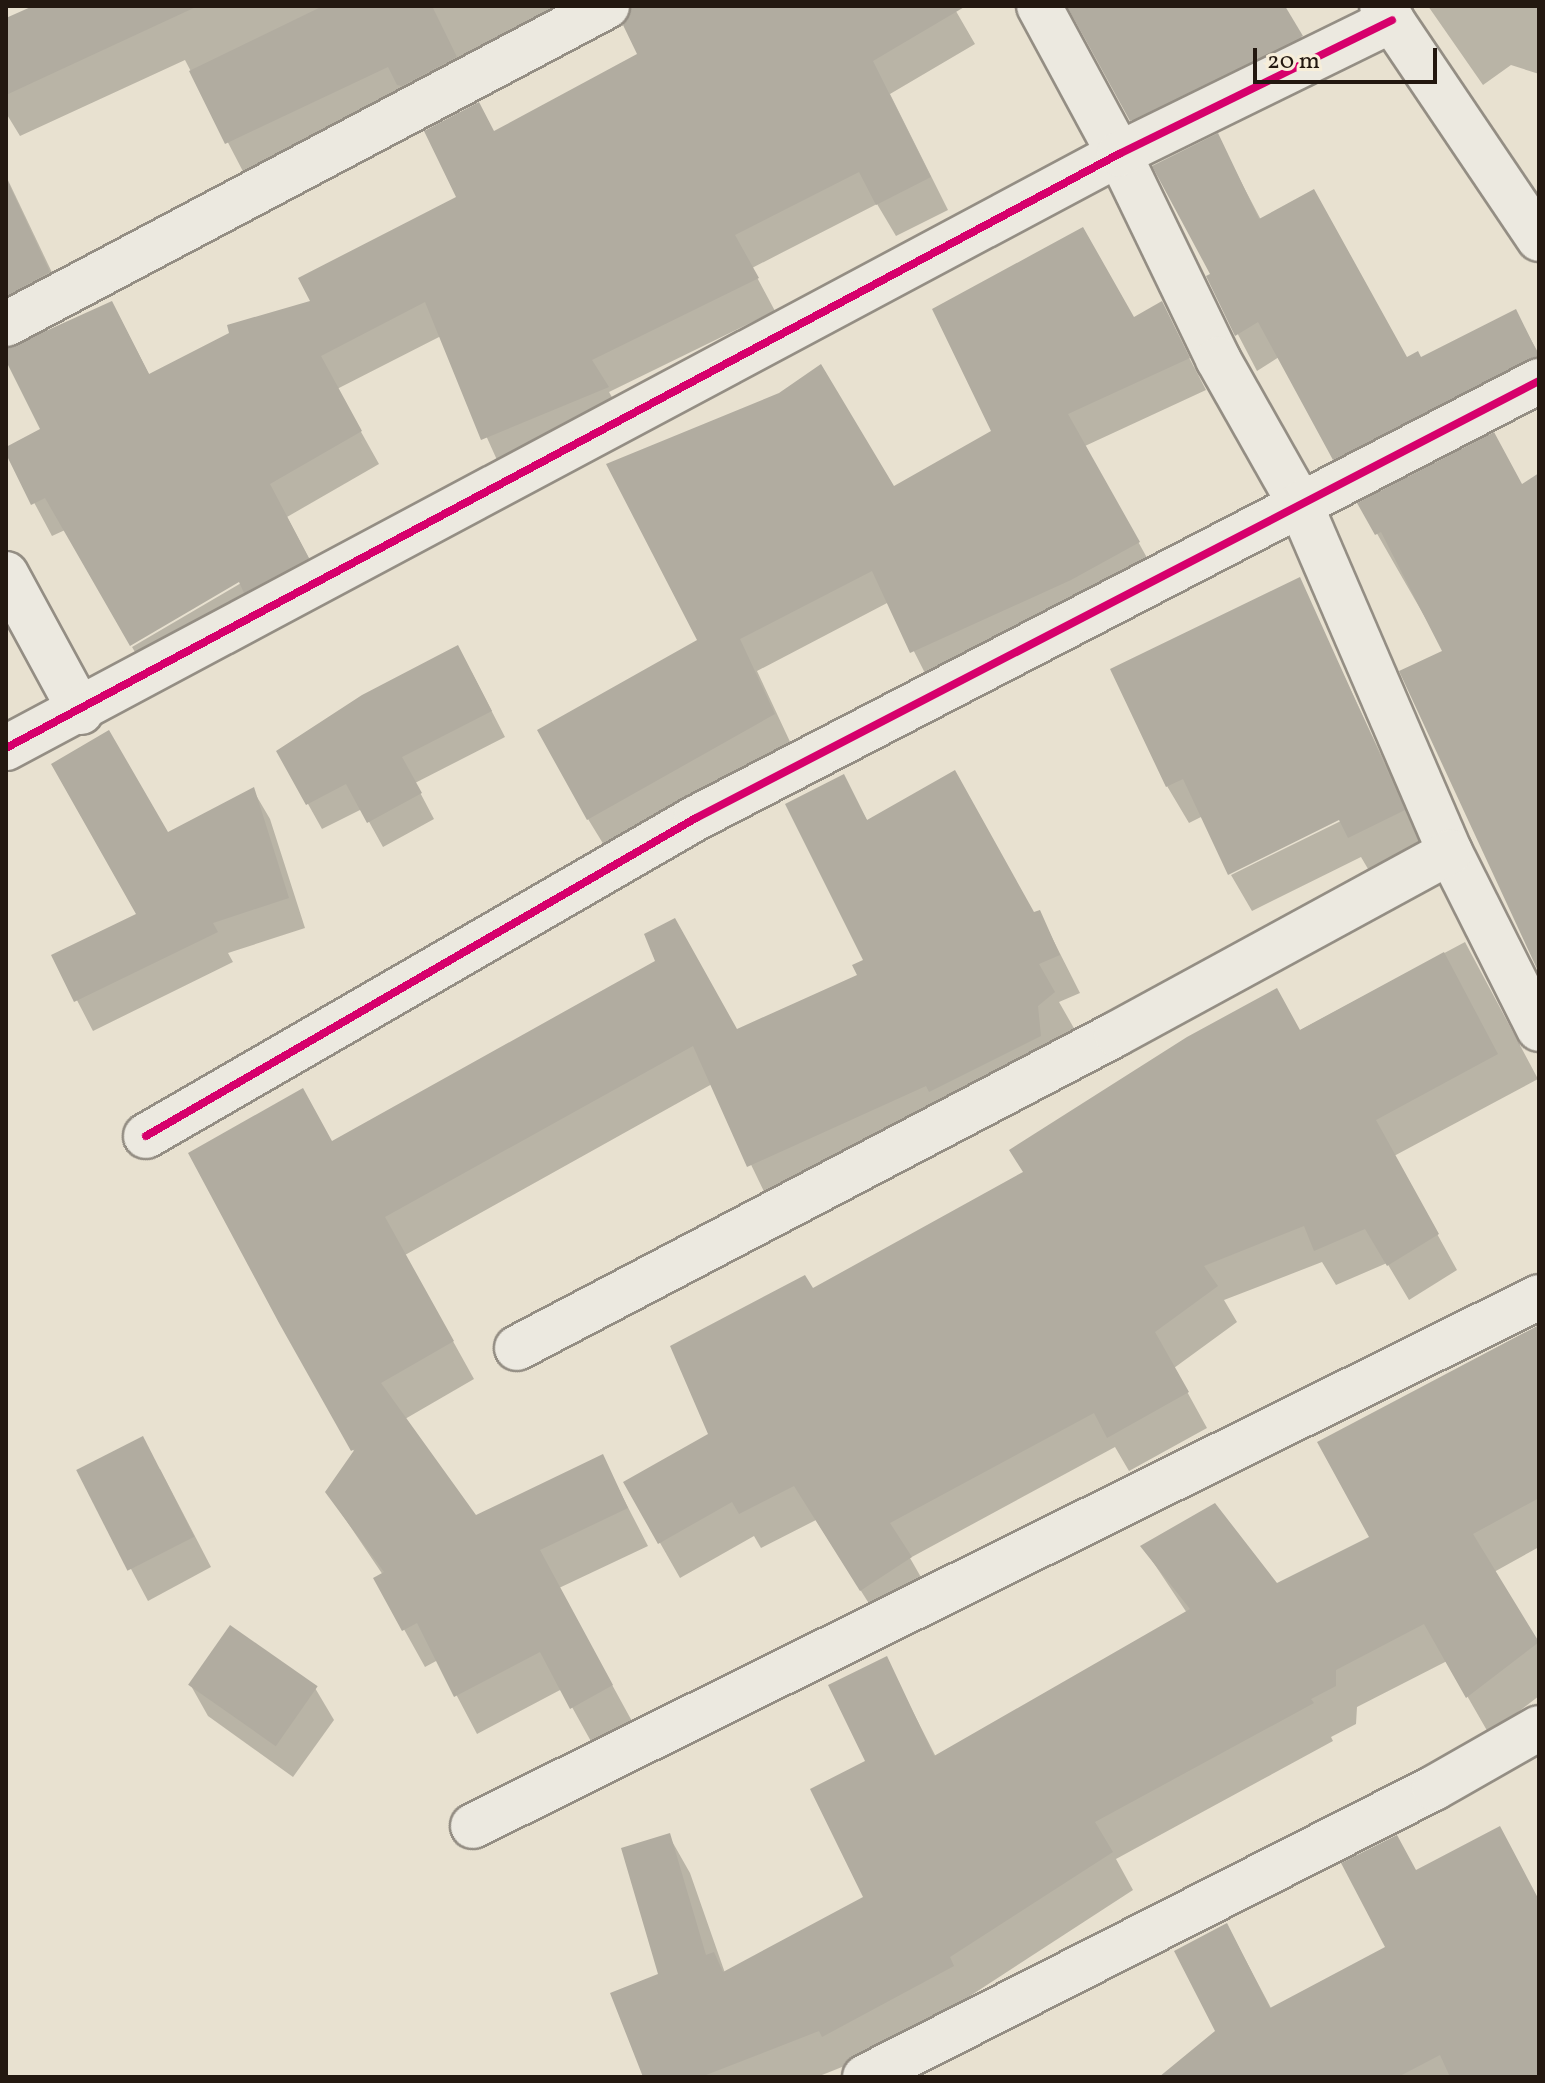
<!DOCTYPE html>
<html>
<head>
<meta charset="utf-8">
<style>
	body { margin:0 }
	#map { position:relative; width:1545px; height:2083px; overflow:hidden; background:#e8e1d0; font-family:Vollkorn,serif }
	div>[style] { position:absolute }
	.shadow>* { inset:0; background:#0003 }
	.building>* { inset:0; background:#b1aca0; transform-origin:0 0 }
	.roads { filter:drop-shadow(2px 0 #948e84) drop-shadow(-2px 0 #948e84) drop-shadow(0 2px #948e84) drop-shadow(0 -2px #948e84) }
	.street>* { height:44px; margin:-22px; padding:0 22px; transform-origin:22px; border-radius:22px; background:#ece9e0 }
	.secondary>* { height:44px; margin:-22px; padding:0 22px; transform-origin:22px; border-radius:22px; background:#ece9e0 }
	.cycleway>* { height:8px; margin:-4px; padding:0 4px; transform-origin:4px; border-radius:4px; background:#d6006c }
	span { translate:-50% -50%; white-space:nowrap; text-align:center; line-height:1.15; -webkit-text-stroke:6px #f7eed9; paint-order:stroke }
	.frame { position:absolute; inset:0; border:8px solid #231810; pointer-events:none }
	.scale { position:absolute; left:1253px; top:48px; width:184px; height:36px; box-sizing:border-box; border:4px solid #231810; border-top:0; padding-left:10px; font-size:24px; line-height:28px; white-space:nowrap; color:#231810; -webkit-text-stroke:6px #f7eed9; paint-order:stroke }
</style>
</head>
<body>
<div id="map">
	<div class="shadow">
		<i style="clip-path:polygon(37px 6px,554px 6px,565px 28px,248px 181px,185px 60px,20px 136px,6px 113px,6px 21px)"></i>
		<i style="clip-path:polygon(714px 6px,953px 6px,975px 44px,890px 94px,948px 210px,896px 236px,877px 204px,752px 268px,775px 311px,609px 392px,625px 420px,502px 471px,441px 336px,337px 389px,379px 464px,287px 517px,326px 591px,150px 677px,132px 647px,248px 579px,65px 530px,52px 536px,6px 450px,43px 430px,6px 349px,18px 348px,112px 303px,150px 376px,313px 302px,458px 198px,495px 132px,640px 55px)"></i>
		<i style="clip-path:polygon(1067px 6px,1283px 6px,1317px 65px,1148px 148px)"></i>
		<i style="clip-path:polygon(1428px 6px,1539px 6px,1539px 74px,1511px 65px,1483px 85px)"></i>
		<i style="clip-path:polygon(1217px 136px,1261px 220px,1407px 359px,1421px 360px,1515px 311px,1539px 354px,1539px 403px,1355px 495px,1279px 357px,1257px 371px,1208px 277px,1213px 274px)"></i>
		<i style="clip-path:polygon(6px 176px,67px 304px,6px 340px)"></i>
		<i style="clip-path:polygon(1161px 304px,1206px 390px,1085px 446px,1156px 574px,930px 683px,889px 602px,757px 671px,792px 746px,607px 850px,588px 819px,699px 641px,894px 488px,993px 432px,1134px 319px)"></i>
		<i style="clip-path:polygon(1539px 475px,1539px 966px,1445px 652px,1360px 504px,1523px 486px)"></i>
		<i style="clip-path:polygon(1299px 580px,1425px 848px,1371px 874px,1361px 857px,1252px 911px,1231px 875px,1349px 817px,1203px 816px,1189px 823px,1167px 786px)"></i>
		<i style="clip-path:polygon(472px 673px,505px 737px,415px 783px,434px 819px,383px 847px,362px 809px,322px 829px,279px 752px)"></i>
		<i style="clip-path:polygon(843px 777px,868px 822px,1034px 914px,1039px 912px,1080px 993px,1059px 1002px,1075px 1030px,1059px 1044px,770px 1204px,712px 1084px,405px 1255px,474px 1379px,405px 1419px,475px 1518px,602px 1457px,648px 1546px,559px 1588px,633px 1723px,593px 1745px,562px 1689px,477px 1734px,438px 1660px,425px 1667px,376px 1579px,383px 1575px,327px 1492px,355px 1453px,281px 1322px,332px 1143px,736px 1031px,859px 976px,865px 961px)"></i>
		<i style="clip-path:polygon(253px 790px,270px 819px,305px 928px,228px 953px,233px 962px,93px 1031px,54px 956px,139px 915px,167px 835px)"></i>
		<i style="clip-path:polygon(1465px 942px,1538px 1079px,1394px 1156px,1457px 1270px,1409px 1300px,1387px 1263px,1336px 1285px,1322px 1262px,1224px 1300px,1237px 1322px,1174px 1368px,1207px 1428px,1129px 1471px,1115px 1447px,910px 1558px,930px 1593px,882px 1624px,816px 1520px,761px 1548px,754px 1536px,680px 1578px,626px 1483px,711px 1435px,812px 1291px)"></i>
		<i style="clip-path:polygon(1539px 1328px,1539px 1547px,1494px 1572px,1539px 1646px,1539px 1696px,1489px 1734px,1447px 1661px,1357px 1707px,1356px 1724px,1331px 1737px,1333px 1741px,1116px 1859px,1133px 1890px,970px 1996px,974px 2004px,845px 2073px,842px 2067px,817px 2077px,645px 2077px,661px 1975px,669px 1836px,690px 1873px,725px 1973px,866px 1898px,868px 1762px,886px 1659px,936px 1757px,1187px 1613px,1143px 1547px,1277px 1586px,1372px 1538px)"></i>
		<i style="clip-path:polygon(160px 1469px,211px 1567px,148px 1601px,79px 1471px)"></i>
		<i style="clip-path:polygon(190px 1684px,315px 1688px,334px 1720px,293px 1777px,208px 1716px)"></i>
		<i style="clip-path:polygon(1417px 1872px,1539px 1900px,1539px 2077px,1162px 2077px,1218px 2032px,1227px 1925px,1272px 2010px,1387px 1948px)"></i>
	</div>
	<div class="building">
		<i style="clip-path:polygon(33px 6px,198px 6px,6px 95px,6px 18px)"></i>
		<i style="clip-path:polygon(323px 6px,432px 6px,457px 57px,402px 86px,397px 85px,388px 67px,225px 144px,189px 71px)"></i>
		<i style="clip-path:polygon(632px 6px,966px 6px,873px 61px,931px 177px,876px 205px,859px 172px,735px 235px,759px 278px,592px 360px,609px 387px,481px 440px,425px 302px,321px 356px,362px 431px,270px 484px,309px 558px,244px 593px,239px 582px,130px 646px,45px 498px,31px 505px,6px 454px,6px 447px,40px 429px,6px 361px,6px 349px,112px 301px,149px 374px,229px 333px,227px 325px,310px 301px,298px 278px,456px 197px,424px 131px,479px 102px,494px 131px,637px 54px,623px 25px)"></i>
		<i style="clip-path:polygon(1067px 6px,1285px 6px,1303px 36px,1130px 121px)"></i>
		<i style="clip-path:polygon(1218px 133px,1259px 219px,1314px 189px,1407px 357px,1418px 351px,1421px 357px,1516px 309px,1539px 356px,1333px 460px,1258px 322px,1235px 336px,1206px 276px,1210px 274px,1152px 166px)"></i>
		<i style="clip-path:polygon(6px 178px,50px 272px,6px 296px)"></i>
		<i style="clip-path:polygon(1083px 227px,1134px 317px,1162px 301px,1190px 358px,1068px 414px,1140px 542px,1071px 580px,910px 653px,872px 571px,740px 639px,775px 714px,587px 820px,537px 730px,697px 640px,606px 464px,779px 393px,821px 364px,894px 486px,991px 431px,932px 309px)"></i>
		<i style="clip-path:polygon(1494px 432px,1522px 484px,1539px 473px,1539px 973px,1399px 671px,1442px 651px,1381px 532px,1375px 535px,1357px 503px)"></i>
		<i style="clip-path:polygon(1300px 577px,1405px 810px,1348px 838px,1339px 820px,1228px 875px,1183px 779px,1166px 787px,1110px 669px)"></i>
		<i style="clip-path:polygon(458px 645px,492px 711px,402px 757px,422px 793px,367px 823px,346px 784px,306px 805px,276px 751px,362px 695px)"></i>
		<i style="clip-path:polygon(109px 730px,168px 832px,254px 787px,289px 898px,213px 923px,218px 932px,74px 1002px,51px 955px,136px 914px,51px 764px)"></i>
		<i style="clip-path:polygon(955px 770px,1034px 912px,1040px 910px,1060px 955px,1039px 964px,1055px 992px,1038px 1006px,1041px 1036px,929px 1092px,926px 1086px,747px 1167px,693px 1046px,385px 1217px,454px 1341px,381px 1383px,476px 1515px,603px 1454px,628px 1508px,540px 1550px,613px 1685px,570px 1709px,540px 1652px,454px 1697px,417px 1623px,402px 1631px,373px 1578px,384px 1572px,325px 1492px,355px 1449px,351px 1451px,279px 1323px,188px 1153px,303px 1088px,332px 1141px,655px 961px,644px 934px,675px 918px,737px 1029px,857px 975px,852px 965px,863px 960px,785px 804px,844px 774px,867px 820px)"></i>
		<i style="clip-path:polygon(1444px 952px,1498px 1054px,1376px 1120px,1439px 1234px,1387px 1266px,1365px 1229px,1314px 1251px,1304px 1226px,1204px 1266px,1218px 1286px,1155px 1332px,1189px 1392px,1107px 1438px,1094px 1413px,890px 1523px,912px 1557px,860px 1591px,794px 1486px,739px 1514px,732px 1502px,658px 1544px,623px 1482px,708px 1434px,670px 1346px,805px 1275px,813px 1288px,1023px 1172px,1009px 1150px,1187px 1037px,1277px 988px,1300px 1030px)"></i>
		<i style="clip-path:polygon(1539px 1325px,1539px 1498px,1473px 1534px,1539px 1642px,1466px 1698px,1424px 1624px,1336px 1670px,1336px 1686px,1311px 1699px,1314px 1703px,1095px 1822px,1113px 1852px,950px 1957px,954px 1966px,822px 2037px,819px 2031px,701px 2077px,643px 2077px,610px 1993px,658px 1974px,621px 1848px,670px 1833px,706px 1955px,714px 1952px,723px 1972px,863px 1897px,810px 1789px,865px 1761px,828px 1685px,887px 1656px,934px 1756px,1190px 1609px,1140px 1546px,1215px 1503px,1277px 1583px,1369px 1537px,1317px 1442px)"></i>
		<i style="left:143px;top:1436px;width:113px;height:75px;rotate:63deg"></i>
		<i style="left:230px;top:1625px;width:107px;height:73px;rotate:35deg"></i>
		<i style="clip-path:polygon(1500px 1826px,1539px 1900px,1539px 2077px,1450px 2077px,1440px 2055px,1398px 2077px,1159px 2077px,1215px 2031px,1174px 1951px,1227px 1923px,1270px 2008px,1385px 1947px,1341px 1863px,1397px 1835px,1416px 1870px)"></i>
	</div>
	<div class="roads">
		<div class="street">
			<i style="left:1039px;top:6px;width:168px;rotate:61.6deg"></i>
			<i style="left:1119px;top:154px;width:228px;rotate:64.2deg"></i>
			<i style="left:1218px;top:359px;width:167px;rotate:60.5deg"></i>
			<i style="left:1300px;top:504px;width:379px;rotate:66.7deg"></i>
			<i style="left:1450px;top:852px;width:198px;rotate:63.3deg"></i>
			<i style="left:6px;top:324px;width:680px;rotate:-27.88deg"></i>
			<i style="left:6px;top:574px;width:157px;rotate:61.5deg"></i>
			<i style="left:6px;top:748px;width:1262px;rotate:-28.09deg"></i>
			<i style="left:1119px;top:154px;width:304px;rotate:-26.1deg"></i>
			<i style="left:146px;top:1136px;width:635px;rotate:-30.04deg"></i>
			<i style="left:696px;top:818px;width:950px;rotate:-27.4deg"></i>
			<i style="left:517px;top:1348px;width:676px;rotate:-27.66deg"></i>
			<i style="left:1116px;top:1034px;width:380px;rotate:-28.6deg"></i>
			<i style="left:473px;top:1826px;width:1190px;rotate:-26.39deg"></i>
			<i style="left:865px;top:2077px;width:638px;rotate:-26.93deg"></i>
			<i style="left:1434px;top:1788px;width:121px;rotate:-29.7deg"></i>
		</div>
		<div class="secondary">
			<i style="left:1382px;top:6px;width:281px;rotate:56deg"></i>
		</div>
	</div>
	<div class="cycleway">
		<i style="left:6px;top:748px;width:1262px;rotate:-28.09deg"></i>
		<i style="left:1119px;top:154px;width:304px;rotate:-26.1deg"></i>
		<i style="left:146px;top:1136px;width:635px;rotate:-30.04deg"></i>
		<i style="left:696px;top:818px;width:950px;rotate:-27.4deg"></i>
	</div>
	<div class="frame"></div>
	<div class="scale">20 m</div>
</div>
</body>
</html>
